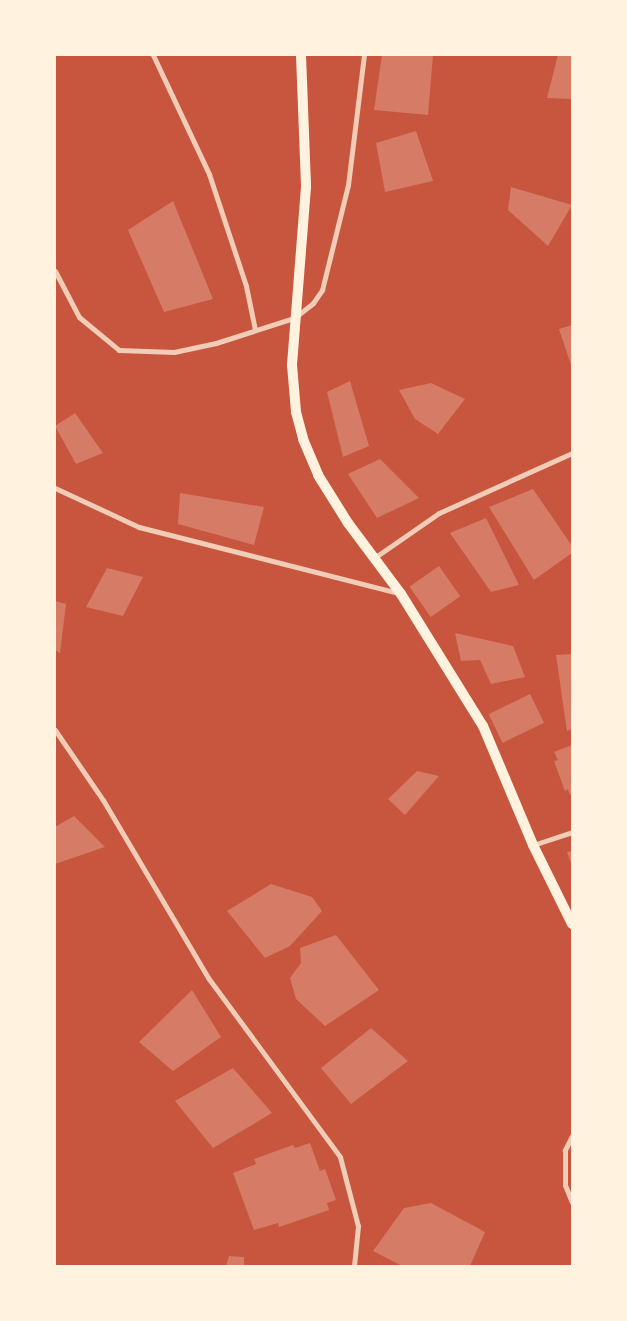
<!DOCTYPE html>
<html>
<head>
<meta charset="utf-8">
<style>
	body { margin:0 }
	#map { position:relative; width:627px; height:1321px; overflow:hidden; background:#c8553d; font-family:"IBM Plex Sans",sans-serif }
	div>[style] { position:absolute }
	.building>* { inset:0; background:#d67c66; transform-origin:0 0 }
	.minor>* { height:5px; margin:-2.5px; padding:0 2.5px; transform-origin:2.5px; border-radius:2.5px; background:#f1ccb7 }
	.secondary>* { height:10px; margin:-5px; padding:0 5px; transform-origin:5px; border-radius:5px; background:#fff3e0 }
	span { translate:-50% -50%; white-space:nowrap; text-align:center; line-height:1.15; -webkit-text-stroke:4px #fff3e0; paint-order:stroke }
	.frame { position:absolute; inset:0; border:56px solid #fff3e0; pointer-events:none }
</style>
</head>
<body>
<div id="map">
	<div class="building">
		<i style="clip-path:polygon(382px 55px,433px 55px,428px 115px,374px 110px)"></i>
		<i style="clip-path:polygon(558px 55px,572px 55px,572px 99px,547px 98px)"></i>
		<i style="clip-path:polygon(416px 131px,433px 181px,385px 192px,376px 143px)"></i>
		<i style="clip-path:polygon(511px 187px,572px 205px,548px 246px,508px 210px)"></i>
		<i style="clip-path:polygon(173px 201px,213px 299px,164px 312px,128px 230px)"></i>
		<i style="clip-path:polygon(572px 325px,572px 368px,559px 329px)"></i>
		<i style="clip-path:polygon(350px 381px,369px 446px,343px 457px,327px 392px)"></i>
		<i style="clip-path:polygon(431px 383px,465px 399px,438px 434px,415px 419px,399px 390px)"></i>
		<i style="clip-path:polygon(75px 413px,103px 453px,76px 464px,55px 426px)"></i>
		<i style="clip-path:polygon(380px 459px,419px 498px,377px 518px,348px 474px)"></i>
		<i style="clip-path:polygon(533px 489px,572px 546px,572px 553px,534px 580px,489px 507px)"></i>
		<i style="clip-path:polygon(180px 493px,264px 507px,254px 545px,178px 524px)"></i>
		<i style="clip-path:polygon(486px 518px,519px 585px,491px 592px,450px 533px)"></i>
		<i style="left:439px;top:566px;width:37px;height:36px;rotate:55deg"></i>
		<i style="clip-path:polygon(107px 568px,143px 577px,123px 616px,86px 607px)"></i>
		<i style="clip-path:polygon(55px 601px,66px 604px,60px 653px,55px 650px)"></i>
		<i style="clip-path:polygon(455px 633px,513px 646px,525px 677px,491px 684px,480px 660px,461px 661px)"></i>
		<i style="clip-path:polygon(572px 654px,572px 729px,567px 731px,556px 655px)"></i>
		<i style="left:530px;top:694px;width:32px;height:46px;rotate:64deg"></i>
		<i style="clip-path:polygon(572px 745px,572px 794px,570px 795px,568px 789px,565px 791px,554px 761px,558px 760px,554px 752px)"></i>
		<i style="clip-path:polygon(417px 771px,439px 776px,405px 815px,388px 799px)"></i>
		<i style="clip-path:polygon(74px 816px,105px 847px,55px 864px,55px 827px)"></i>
		<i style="clip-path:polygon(572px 851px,572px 866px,567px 852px)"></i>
		<i style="clip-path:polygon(271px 884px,312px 897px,322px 911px,290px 946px,265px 958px,227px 911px)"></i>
		<i style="clip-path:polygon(336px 935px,379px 990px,325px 1026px,296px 999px,290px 978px,301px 963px,300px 948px)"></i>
		<i style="clip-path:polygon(192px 990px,221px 1037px,173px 1071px,139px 1042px)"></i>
		<i style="clip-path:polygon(371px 1028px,408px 1061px,351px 1104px,321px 1068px)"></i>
		<i style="clip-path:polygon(233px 1068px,272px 1113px,213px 1148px,175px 1101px)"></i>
		<i style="clip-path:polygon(310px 1143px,320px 1171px,325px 1169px,336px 1200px,327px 1203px,329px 1210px,279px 1227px,278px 1223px,254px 1230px,233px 1173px,256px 1164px,254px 1159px,293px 1145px,295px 1148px)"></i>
		<i style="clip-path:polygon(431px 1203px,485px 1232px,470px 1266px,402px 1266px,373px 1251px,404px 1208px)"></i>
		<i style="clip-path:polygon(229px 1256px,244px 1257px,244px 1266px,226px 1266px)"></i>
	</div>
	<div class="minor">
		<i style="left:153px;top:55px;width:132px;rotate:64.8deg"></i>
		<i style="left:209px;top:174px;width:118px;rotate:71.7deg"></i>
		<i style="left:246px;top:286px;width:45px;rotate:78.4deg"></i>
		<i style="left:55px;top:271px;width:52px;rotate:62.4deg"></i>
		<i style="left:79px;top:317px;width:52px;rotate:39.5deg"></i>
		<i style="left:119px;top:350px;width:55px;rotate:2.1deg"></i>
		<i style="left:174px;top:352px;width:43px;rotate:-12.1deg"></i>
		<i style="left:216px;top:343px;width:82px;rotate:-17.8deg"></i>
		<i style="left:294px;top:318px;width:24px;rotate:-38deg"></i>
		<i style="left:313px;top:303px;width:16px;rotate:-55deg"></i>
		<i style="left:322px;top:290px;width:108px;rotate:-76.1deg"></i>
		<i style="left:348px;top:185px;width:131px;rotate:-83deg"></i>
		<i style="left:55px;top:488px;width:93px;rotate:24.9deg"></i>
		<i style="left:139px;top:527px;width:267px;rotate:14.3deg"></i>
		<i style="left:374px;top:558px;width:79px;rotate:-34.7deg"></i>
		<i style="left:439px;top:513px;width:146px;rotate:-24.3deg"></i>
		<i style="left:55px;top:730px;width:85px;rotate:55.6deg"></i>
		<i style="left:103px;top:800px;width:208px;rotate:59.4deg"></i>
		<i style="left:209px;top:979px;width:221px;rotate:53.6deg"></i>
		<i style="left:340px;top:1157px;width:71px;rotate:75.4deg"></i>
		<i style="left:358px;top:1226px;width:40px;rotate:95.7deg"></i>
		<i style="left:533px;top:845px;width:41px;rotate:-18.4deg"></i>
		<i style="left:572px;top:1136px;width:16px;rotate:117deg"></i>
		<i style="left:565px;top:1150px;width:35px;rotate:90deg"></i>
		<i style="left:565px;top:1185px;width:18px;rotate:68deg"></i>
	</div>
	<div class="secondary">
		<i style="left:301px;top:55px;width:132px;rotate:87.8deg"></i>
		<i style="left:306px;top:187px;width:179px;rotate:94.5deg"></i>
		<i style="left:292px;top:365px;width:47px;rotate:85.1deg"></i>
		<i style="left:296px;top:412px;width:28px;rotate:75deg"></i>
		<i style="left:303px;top:439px;width:39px;rotate:67deg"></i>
		<i style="left:318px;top:475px;width:57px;rotate:58deg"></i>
		<i style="left:348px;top:523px;width:89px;rotate:53.3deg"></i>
		<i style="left:401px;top:594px;width:155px;rotate:58.2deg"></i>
		<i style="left:483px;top:726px;width:129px;rotate:67.2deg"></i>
		<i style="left:533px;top:845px;width:88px;rotate:63.7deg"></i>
	</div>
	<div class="frame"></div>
</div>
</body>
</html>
